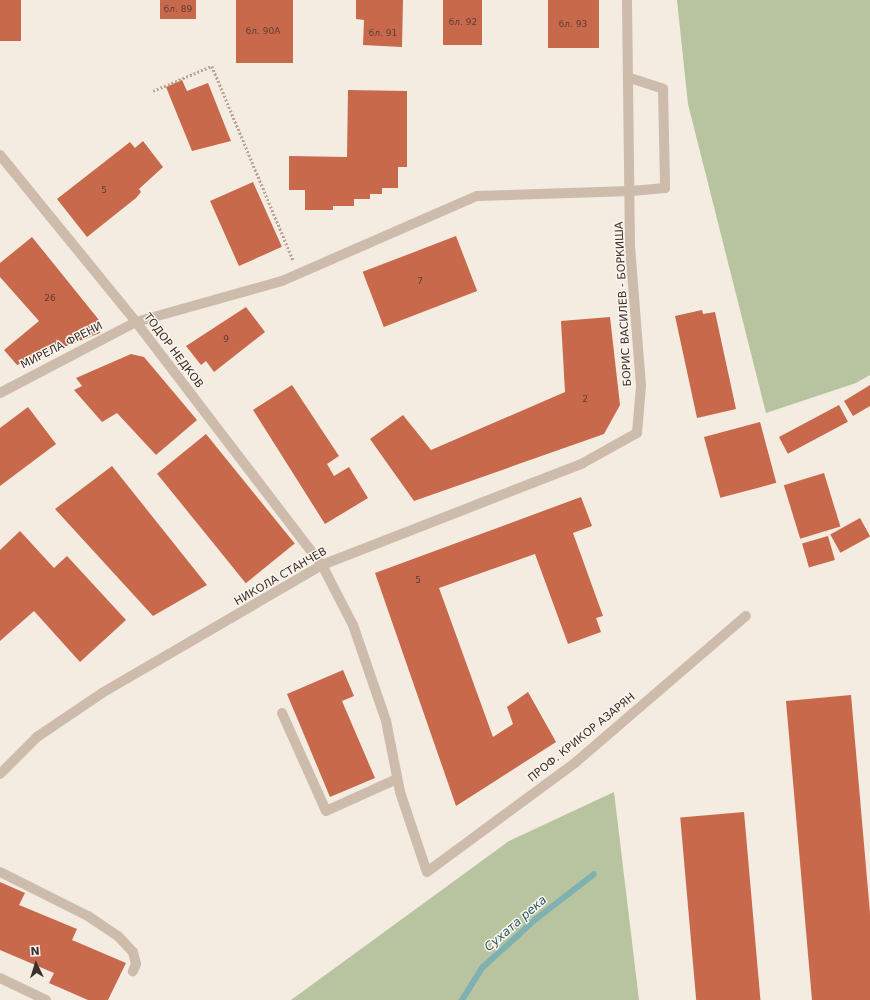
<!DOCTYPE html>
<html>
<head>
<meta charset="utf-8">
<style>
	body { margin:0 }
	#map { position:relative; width:870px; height:1000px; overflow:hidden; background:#f4ebe1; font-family:"DejaVu Sans",sans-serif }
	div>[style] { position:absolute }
	.green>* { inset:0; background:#b8c4a0 }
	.stream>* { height:6px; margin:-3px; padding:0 3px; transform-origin:3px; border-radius:3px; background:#7fb0b2 }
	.building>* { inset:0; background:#c8694b; transform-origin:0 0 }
	.path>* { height:2.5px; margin-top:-1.25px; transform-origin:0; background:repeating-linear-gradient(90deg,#b9a596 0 2px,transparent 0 4px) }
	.service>* { height:10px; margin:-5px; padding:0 5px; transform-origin:5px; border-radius:5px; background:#cdbbac }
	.minor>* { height:10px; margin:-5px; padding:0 5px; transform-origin:5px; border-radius:5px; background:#cdbbac }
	span { translate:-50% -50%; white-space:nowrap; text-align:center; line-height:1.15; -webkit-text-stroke:3px #fbf5ee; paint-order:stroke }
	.number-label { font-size:9px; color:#5e3e33 }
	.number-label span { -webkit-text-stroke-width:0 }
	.street-label { font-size:11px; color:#3b302b }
	.water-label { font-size:12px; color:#1f5a5e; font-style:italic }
	.north { position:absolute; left:16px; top:944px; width:40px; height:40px; -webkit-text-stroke:3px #fbf5ee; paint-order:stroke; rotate:356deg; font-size:11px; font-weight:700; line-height:16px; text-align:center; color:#3b302b }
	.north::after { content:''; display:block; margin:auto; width:14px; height:18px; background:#3b302b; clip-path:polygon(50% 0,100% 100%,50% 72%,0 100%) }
</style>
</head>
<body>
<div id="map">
	<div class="green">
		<i style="clip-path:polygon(677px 0,870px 0,870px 375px,856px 383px,766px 413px,688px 104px)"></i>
		<i style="clip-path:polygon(614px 792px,639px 1000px,291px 1000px,509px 841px)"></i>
	</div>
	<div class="stream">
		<i style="left:462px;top:1000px;width:39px;rotate:-58deg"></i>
		<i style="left:483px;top:967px;width:72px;rotate:-42.2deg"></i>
		<i style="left:536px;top:919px;width:73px;rotate:-37.8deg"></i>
	</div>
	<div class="building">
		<i style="left:0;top:0;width:21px;height:41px"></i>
		<i style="left:160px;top:0;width:36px;height:19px"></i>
		<i style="left:236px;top:0;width:57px;height:63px"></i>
		<i style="clip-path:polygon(356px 0,403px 0,402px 47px,363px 45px,364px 20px,356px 19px)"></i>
		<i style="left:443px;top:0;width:39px;height:45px"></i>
		<i style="left:548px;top:0;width:51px;height:48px"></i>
		<i style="clip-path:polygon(182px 80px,187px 91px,208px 83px,231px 141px,192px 151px,166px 87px)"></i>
		<i style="clip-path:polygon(348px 90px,407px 91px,407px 167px,398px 167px,398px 188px,382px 188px,382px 194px,370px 194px,370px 199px,354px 199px,354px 206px,333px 206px,333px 210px,305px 210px,305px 190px,289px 190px,289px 156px,347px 157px)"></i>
		<i style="clip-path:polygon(143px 141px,163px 167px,139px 189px,141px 192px,136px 198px,87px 237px,57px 199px,130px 142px,135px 148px)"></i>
		<i style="left:253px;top:182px;width:71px;height:47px;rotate:66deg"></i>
		<i style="left:456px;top:236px;width:59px;height:100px;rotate:69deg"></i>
		<i style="clip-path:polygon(32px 237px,99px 320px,100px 333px,17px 365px,4px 350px,39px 321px,0 277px,0 263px)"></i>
		<i style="clip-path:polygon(246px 307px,265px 332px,214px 372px,206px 361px,201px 365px,186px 346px)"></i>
		<i style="clip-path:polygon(702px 310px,703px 314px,715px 312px,736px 409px,697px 418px,675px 316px)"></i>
		<i style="clip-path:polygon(610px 317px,620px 405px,604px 434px,414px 501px,370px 439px,403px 415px,431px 450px,565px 392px,561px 321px)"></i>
		<i style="clip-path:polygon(131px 354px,144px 357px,197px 420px,156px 455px,117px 413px,102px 422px,74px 390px,82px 386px,76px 378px)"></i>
		<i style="clip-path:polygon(292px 385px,339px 456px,327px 464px,334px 476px,349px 467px,368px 498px,325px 524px,253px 410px)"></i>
		<i style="clip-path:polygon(870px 385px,870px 406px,853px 416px,844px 401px)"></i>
		<i style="left:839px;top:405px;width:19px;height:68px;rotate:62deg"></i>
		<i style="clip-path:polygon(28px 407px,56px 444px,0 486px,0 428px)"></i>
		<i style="left:760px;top:422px;width:63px;height:58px;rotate:75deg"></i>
		<i style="left:206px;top:434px;width:141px;height:63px;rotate:51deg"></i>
		<i style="clip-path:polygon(112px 466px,207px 585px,153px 616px,55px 509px)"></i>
		<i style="left:824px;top:473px;width:56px;height:42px;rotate:73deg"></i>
		<i style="clip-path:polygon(581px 497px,592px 526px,573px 533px,603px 616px,596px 618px,601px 632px,568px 644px,535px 554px,439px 588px,493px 737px,513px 724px,507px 707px,528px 692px,556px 742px,456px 806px,375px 573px)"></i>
		<i style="left:860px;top:518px;width:21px;height:34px;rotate:61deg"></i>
		<i style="clip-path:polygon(20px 531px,54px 568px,67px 556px,126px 620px,80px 662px,34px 611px,0 641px,0 550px)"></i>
		<i style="left:828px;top:536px;width:25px;height:27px;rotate:74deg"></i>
		<i style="clip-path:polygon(343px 670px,354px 696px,342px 701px,375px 778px,330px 797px,287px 694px)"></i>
		<i style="clip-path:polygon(851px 695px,870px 913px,870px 1000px,812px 1000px,786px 701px)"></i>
		<i style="left:744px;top:812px;width:189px;height:64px;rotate:85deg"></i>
		<i style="clip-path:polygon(0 882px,25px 893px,19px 905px,77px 929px,72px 940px,126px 963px,108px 1000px,88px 1000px,49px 983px,54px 973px,0 950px)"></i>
	</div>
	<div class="path">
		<i style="left:153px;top:91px;width:64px;rotate:-23deg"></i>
		<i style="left:212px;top:66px;width:210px;rotate:67.3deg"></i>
	</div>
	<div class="service">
		<i style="left:630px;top:78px;width:35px;rotate:18deg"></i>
		<i style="left:663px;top:89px;width:99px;rotate:88.8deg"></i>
		<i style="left:665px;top:188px;width:34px;rotate:175deg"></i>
		<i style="left:282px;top:713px;width:107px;rotate:65.8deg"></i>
		<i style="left:326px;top:811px;width:78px;rotate:-24.3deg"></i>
		<i style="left:0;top:872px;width:98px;rotate:26.6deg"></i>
		<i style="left:88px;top:916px;width:36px;rotate:34deg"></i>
		<i style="left:118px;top:936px;width:22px;rotate:47deg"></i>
		<i style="left:133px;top:952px;width:12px;rotate:76deg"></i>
		<i style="left:136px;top:964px;width:8px;rotate:113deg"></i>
	</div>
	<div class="minor">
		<i style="left:0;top:155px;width:215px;rotate:50.8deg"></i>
		<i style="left:136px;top:322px;width:306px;rotate:52.6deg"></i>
		<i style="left:322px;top:565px;width:68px;rotate:62.7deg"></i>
		<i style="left:353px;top:625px;width:102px;rotate:71deg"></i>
		<i style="left:386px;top:721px;width:72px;rotate:78.8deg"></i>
		<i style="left:400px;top:792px;width:84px;rotate:71.4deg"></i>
		<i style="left:427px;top:872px;width:185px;rotate:-36.4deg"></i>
		<i style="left:576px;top:762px;width:224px;rotate:-40.7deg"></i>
		<i style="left:0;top:393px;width:153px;rotate:-27.6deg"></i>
		<i style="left:136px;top:322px;width:152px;rotate:-15.7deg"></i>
		<i style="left:282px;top:281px;width:213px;rotate:-23.6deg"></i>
		<i style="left:477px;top:196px;width:154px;rotate:-1.9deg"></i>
		<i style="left:0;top:774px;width:52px;rotate:-45deg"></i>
		<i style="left:37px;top:737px;width:78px;rotate:-34.1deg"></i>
		<i style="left:102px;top:693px;width:255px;rotate:-30.2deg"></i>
		<i style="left:322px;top:565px;width:280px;rotate:-21.3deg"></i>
		<i style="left:583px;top:463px;width:62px;rotate:-29.1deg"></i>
		<i style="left:637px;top:433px;width:47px;rotate:-85.1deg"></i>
		<i style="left:641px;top:386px;width:139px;rotate:-94.5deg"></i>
		<i style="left:630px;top:247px;width:247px;rotate:-90.7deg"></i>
		<i style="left:0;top:978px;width:51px;rotate:25.6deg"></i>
	</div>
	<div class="number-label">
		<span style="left:178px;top:9px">бл. 89</span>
		<span style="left:463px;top:22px">бл. 92</span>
		<span style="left:573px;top:24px">бл. 93</span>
		<span style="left:263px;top:31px">бл. 90A</span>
		<span style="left:383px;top:33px">бл. 91</span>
		<span style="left:104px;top:190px">5</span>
		<span style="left:420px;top:281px">7</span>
		<span style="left:50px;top:298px">26</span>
		<span style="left:226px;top:339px">9</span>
		<span style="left:585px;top:399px">2</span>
		<span style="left:418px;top:580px">5</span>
	</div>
	<div class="street-label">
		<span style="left:624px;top:304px;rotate:-93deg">БОРИС ВАСИЛЕВ - БОРКИША</span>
		<span style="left:62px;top:346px;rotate:-27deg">МИРЕЛА ФРЕНИ</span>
		<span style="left:173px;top:351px;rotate:53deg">ТОДОР НЕДКОВ</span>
		<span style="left:281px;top:577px;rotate:-30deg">НИКОЛА СТАНЧЕВ</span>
		<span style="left:582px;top:738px;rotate:-39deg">ПРОФ. КРИКОР АЗАРЯН</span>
	</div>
	<div class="water-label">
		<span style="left:516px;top:924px;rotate:-41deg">Сухата река</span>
	</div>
	<div class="north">N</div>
</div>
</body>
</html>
